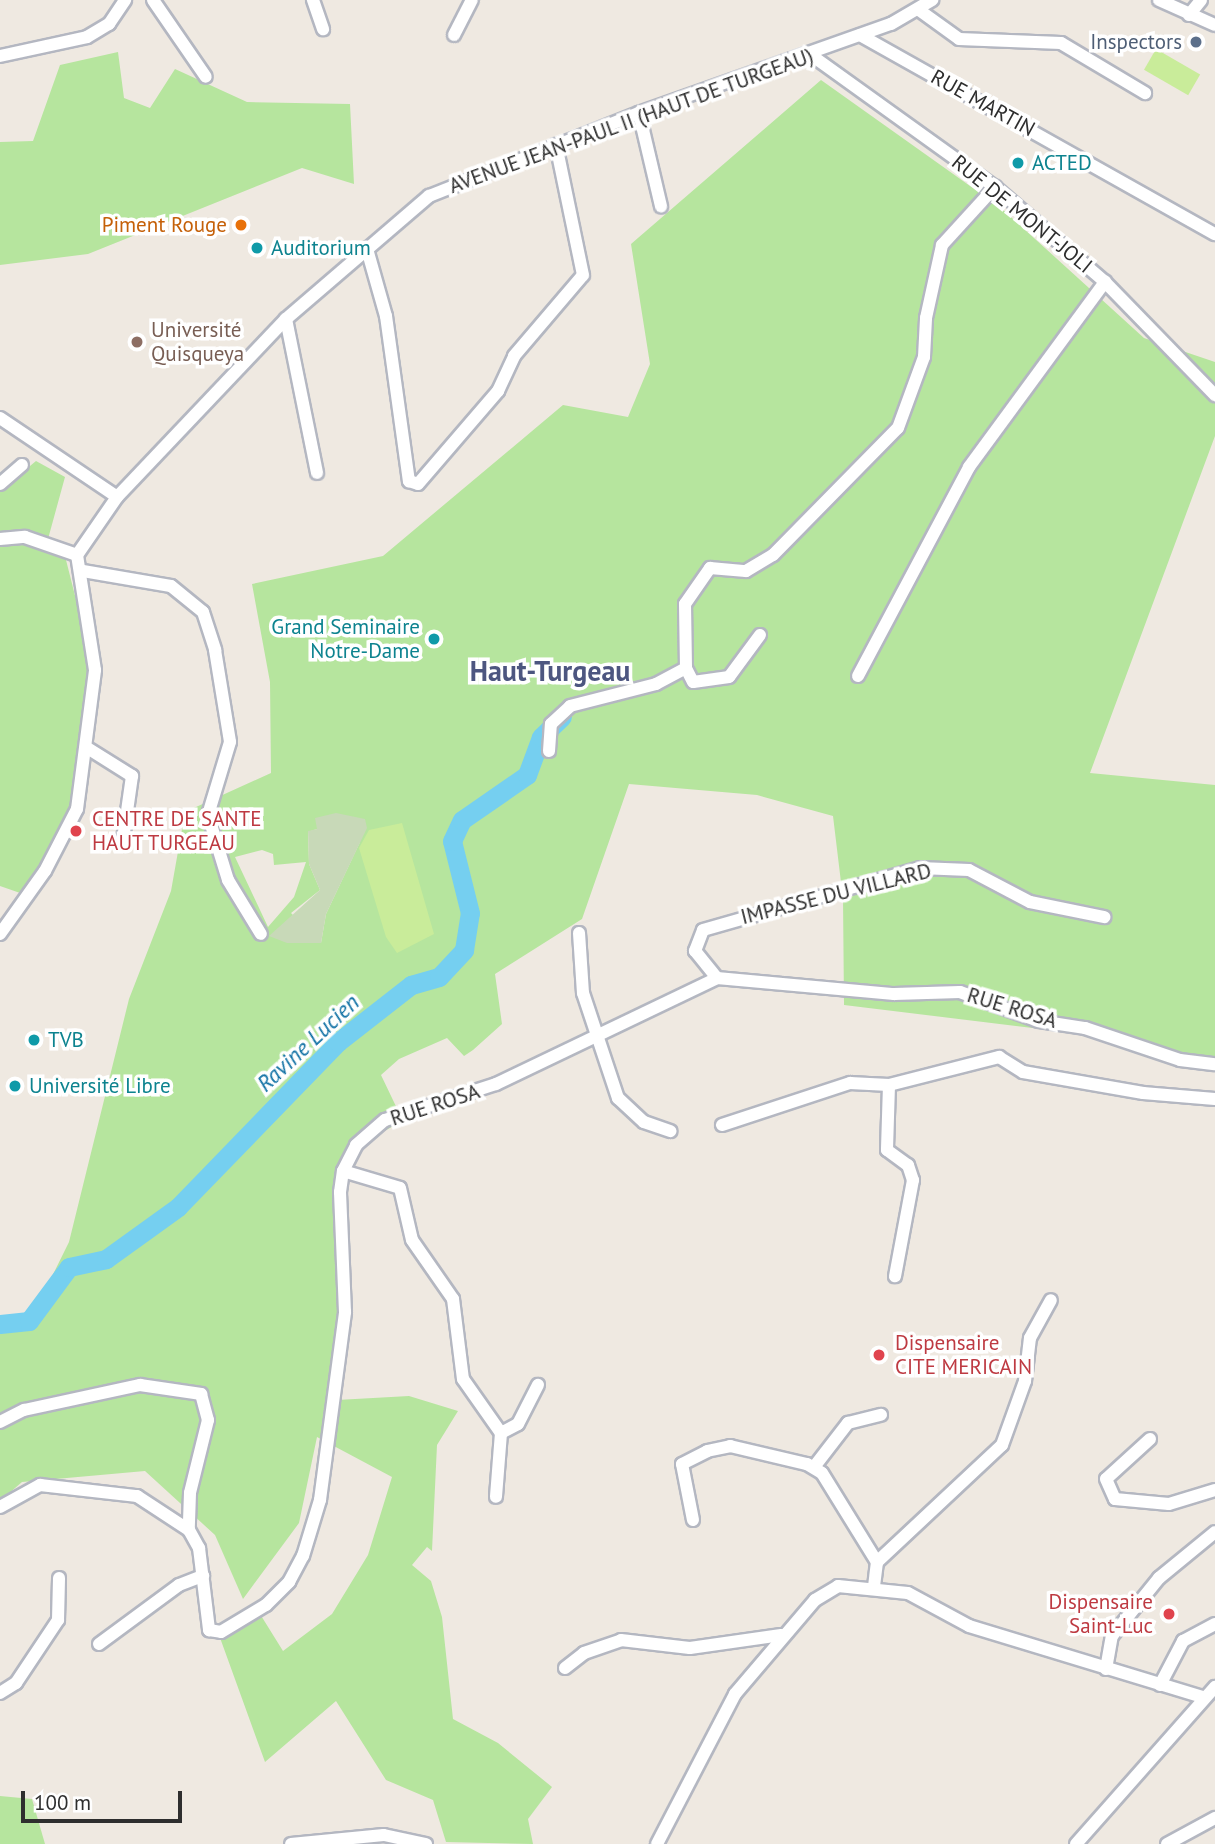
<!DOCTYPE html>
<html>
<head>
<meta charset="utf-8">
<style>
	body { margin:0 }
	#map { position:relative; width:1215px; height:1844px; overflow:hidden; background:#efe9e1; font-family:"PT Sans",sans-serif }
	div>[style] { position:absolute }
	.green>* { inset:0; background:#b6e59e }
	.cemetery>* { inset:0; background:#c8d9b8 }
	.pitch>* { inset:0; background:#c9ec9a; transform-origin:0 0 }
	.river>* { height:19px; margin:-9.5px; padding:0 9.5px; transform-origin:9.5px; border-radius:9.5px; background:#75cff0 }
	.roads { filter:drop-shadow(2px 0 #b4b7c1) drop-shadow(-2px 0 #b4b7c1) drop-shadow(0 2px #b4b7c1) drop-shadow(0 -2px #b4b7c1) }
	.minor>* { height:12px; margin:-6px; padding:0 6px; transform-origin:6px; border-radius:6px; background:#fff }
	.dots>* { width:19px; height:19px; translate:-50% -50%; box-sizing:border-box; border:4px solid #fff; border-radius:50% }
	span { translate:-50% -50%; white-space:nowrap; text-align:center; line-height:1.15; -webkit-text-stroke:7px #fff; paint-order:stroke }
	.service-label { font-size:21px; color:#4e5e75 }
	.right { translate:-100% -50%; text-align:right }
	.street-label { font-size:21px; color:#2e2e2e }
	.culture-label { font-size:21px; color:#0d838f }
	.left { translate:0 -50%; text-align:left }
	.food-label { font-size:21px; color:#c56008 }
	.education-label { font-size:21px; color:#785e54 }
	.health-label { font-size:21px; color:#be3a42 }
	.water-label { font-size:23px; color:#0d6fa3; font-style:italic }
	.district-label { font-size:28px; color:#4d5680; font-weight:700 }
	.scale { position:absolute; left:21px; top:1791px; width:161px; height:32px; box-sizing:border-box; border:4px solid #2e2e2e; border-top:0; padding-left:9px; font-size:21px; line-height:24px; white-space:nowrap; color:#2e2e2e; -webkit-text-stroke:5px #fff; paint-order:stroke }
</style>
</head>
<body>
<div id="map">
	<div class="green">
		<i style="clip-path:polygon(118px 52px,124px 98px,150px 108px,175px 69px,247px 102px,350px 104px,354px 184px,302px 168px,88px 254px,0 265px,0 142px,33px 141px,60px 65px)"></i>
		<i style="clip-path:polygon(evenodd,821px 80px,1001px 208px,1144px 338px,1215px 362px,1215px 436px,1090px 773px,1215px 785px,1215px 1067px,1148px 1047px,1057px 1031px,844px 1005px,843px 899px,833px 816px,757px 795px,629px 784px,582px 919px,495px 974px,502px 1024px,473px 1050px,464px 1056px,447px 1038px,399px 1059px,381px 1075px,403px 1121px,362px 1143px,343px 1180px,337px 1400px,409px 1396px,458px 1411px,437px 1445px,432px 1551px,427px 1547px,412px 1565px,431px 1581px,442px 1617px,453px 1719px,498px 1743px,552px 1787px,528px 1819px,533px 1844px,446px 1842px,433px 1800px,386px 1780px,336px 1701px,265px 1762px,219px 1635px,260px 1614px,283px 1651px,332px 1614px,368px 1555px,392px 1477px,317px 1437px,299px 1523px,243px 1599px,215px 1535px,145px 1471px,22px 1482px,0 1501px,0 1329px,26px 1329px,69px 1242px,129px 999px,171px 891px,185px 812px,271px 773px,270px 682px,252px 584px,383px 556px,563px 405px,628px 417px,650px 364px,631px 244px,821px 80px,317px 829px,360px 842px,326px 914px,321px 943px,291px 913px,320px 890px,309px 864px,308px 832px,317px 829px,821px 80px,262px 850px,273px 854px,274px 865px,306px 862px,294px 897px,268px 927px,235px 857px,262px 850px)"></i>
		<i style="clip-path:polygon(36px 461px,65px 477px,45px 550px,65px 556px,89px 651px,88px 757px,70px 822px,23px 894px,0 886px,0 491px)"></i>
		<i style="clip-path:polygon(0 1796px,32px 1799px,45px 1844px,0 1844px)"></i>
	</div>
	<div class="cemetery">
		<i style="clip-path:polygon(336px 813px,365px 819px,367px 828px,326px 914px,321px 943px,287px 943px,269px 936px,320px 890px,309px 864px,308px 831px,317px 829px,315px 818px)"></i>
	</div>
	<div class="pitch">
		<i style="left:1156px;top:49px;width:51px;height:24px;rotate:30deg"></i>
		<i style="clip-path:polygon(402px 823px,434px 934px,397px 953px,386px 937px,359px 848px,369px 830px)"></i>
	</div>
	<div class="river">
		<i style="left:0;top:1324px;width:29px;rotate:-6deg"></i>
		<i style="left:29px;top:1321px;width:67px;rotate:-53.5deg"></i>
		<i style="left:69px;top:1267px;width:38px;rotate:-12deg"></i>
		<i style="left:106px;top:1259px;width:89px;rotate:-35.8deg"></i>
		<i style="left:178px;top:1207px;width:230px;rotate:-45.9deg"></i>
		<i style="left:338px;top:1042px;width:93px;rotate:-38deg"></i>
		<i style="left:411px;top:985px;width:29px;rotate:-16deg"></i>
		<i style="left:439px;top:977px;width:37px;rotate:-47deg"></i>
		<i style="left:464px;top:950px;width:37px;rotate:-81deg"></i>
		<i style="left:470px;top:913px;width:74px;rotate:-104deg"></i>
		<i style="left:452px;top:841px;width:23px;rotate:-65deg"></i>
		<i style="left:462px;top:820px;width:79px;rotate:-34.7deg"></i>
		<i style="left:527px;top:775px;width:40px;rotate:-69.8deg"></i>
		<i style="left:541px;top:737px;width:29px;rotate:-44deg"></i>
	</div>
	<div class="roads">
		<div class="minor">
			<i style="left:153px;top:0;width:93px;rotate:55.5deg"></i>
			<i style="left:313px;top:0;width:31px;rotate:71deg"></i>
			<i style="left:1159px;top:0;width:61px;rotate:24.1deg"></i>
			<i style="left:919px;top:10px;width:49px;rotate:35.9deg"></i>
			<i style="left:959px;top:39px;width:102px;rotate:2.2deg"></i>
			<i style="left:1061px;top:43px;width:98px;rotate:30.8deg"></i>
			<i style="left:1189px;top:15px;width:19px;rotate:-51deg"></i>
			<i style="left:454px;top:35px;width:39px;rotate:-63deg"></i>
			<i style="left:860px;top:35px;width:407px;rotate:29.3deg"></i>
			<i style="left:811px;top:55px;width:226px;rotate:35.7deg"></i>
			<i style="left:995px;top:187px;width:145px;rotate:40.8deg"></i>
			<i style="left:1105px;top:282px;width:158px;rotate:45.8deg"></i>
			<i style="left:0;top:56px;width:89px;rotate:-12.3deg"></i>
			<i style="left:87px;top:37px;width:26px;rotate:-31deg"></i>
			<i style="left:109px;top:24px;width:29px;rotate:-56deg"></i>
			<i style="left:639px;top:113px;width:96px;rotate:76.7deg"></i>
			<i style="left:367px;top:249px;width:70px;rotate:74.2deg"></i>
			<i style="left:386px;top:316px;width:167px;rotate:82.1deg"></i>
			<i style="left:409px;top:481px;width:9px;rotate:18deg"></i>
			<i style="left:418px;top:484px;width:123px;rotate:-49.3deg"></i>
			<i style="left:498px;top:391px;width:38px;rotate:-65deg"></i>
			<i style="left:514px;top:356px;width:106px;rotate:-49.6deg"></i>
			<i style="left:583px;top:275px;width:133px;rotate:-101.7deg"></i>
			<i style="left:286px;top:319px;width:157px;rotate:78.6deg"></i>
			<i style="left:0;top:418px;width:141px;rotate:34deg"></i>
			<i style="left:0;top:484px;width:29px;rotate:-41deg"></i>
			<i style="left:0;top:539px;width:25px;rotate:-5deg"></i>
			<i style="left:25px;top:537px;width:55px;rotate:19.1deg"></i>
			<i style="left:83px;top:571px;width:89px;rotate:9.7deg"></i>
			<i style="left:171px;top:586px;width:41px;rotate:39.1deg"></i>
			<i style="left:203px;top:612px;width:40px;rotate:72deg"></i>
			<i style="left:215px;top:650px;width:93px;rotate:80.7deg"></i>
			<i style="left:230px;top:742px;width:76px;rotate:106.8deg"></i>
			<i style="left:208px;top:815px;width:68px;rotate:72.9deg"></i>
			<i style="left:228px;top:880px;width:63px;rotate:58.6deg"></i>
			<i style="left:760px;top:635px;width:52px;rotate:126.4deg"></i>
			<i style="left:729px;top:677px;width:36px;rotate:172deg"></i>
			<i style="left:693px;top:682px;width:16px;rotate:-117deg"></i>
			<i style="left:686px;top:668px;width:64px;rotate:-90.9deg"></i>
			<i style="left:685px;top:604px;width:44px;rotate:-55.2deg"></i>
			<i style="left:710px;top:568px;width:36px;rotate:5deg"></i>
			<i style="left:746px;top:571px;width:31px;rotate:-31deg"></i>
			<i style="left:773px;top:555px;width:178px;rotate:-45.5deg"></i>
			<i style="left:898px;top:428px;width:76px;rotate:-69.9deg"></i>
			<i style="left:924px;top:357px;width:39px;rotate:-87deg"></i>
			<i style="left:926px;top:318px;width:75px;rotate:-77.6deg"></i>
			<i style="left:942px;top:245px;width:79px;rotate:-47.6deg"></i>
			<i style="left:858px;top:676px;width:237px;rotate:-62deg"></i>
			<i style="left:969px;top:467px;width:230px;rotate:-53.7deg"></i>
			<i style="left:89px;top:749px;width:51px;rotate:32.1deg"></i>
			<i style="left:132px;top:776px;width:64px;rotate:98.1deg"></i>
			<i style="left:549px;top:751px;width:27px;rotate:-86deg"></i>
			<i style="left:551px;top:724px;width:26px;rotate:-43deg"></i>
			<i style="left:570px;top:706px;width:89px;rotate:-14.3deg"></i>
			<i style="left:656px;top:684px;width:34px;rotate:-28deg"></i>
			<i style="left:579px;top:933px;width:60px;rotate:86.2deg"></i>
			<i style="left:583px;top:993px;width:111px;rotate:71.6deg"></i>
			<i style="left:618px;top:1098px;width:35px;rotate:43deg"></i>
			<i style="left:644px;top:1122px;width:28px;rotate:19deg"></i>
			<i style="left:0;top:934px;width:77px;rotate:-54.5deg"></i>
			<i style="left:45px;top:871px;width:70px;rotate:-62.7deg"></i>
			<i style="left:77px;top:809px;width:140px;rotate:-82.6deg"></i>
			<i style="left:95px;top:670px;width:116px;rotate:-98.9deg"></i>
			<i style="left:77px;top:555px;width:70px;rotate:-55.4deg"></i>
			<i style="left:117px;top:497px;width:245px;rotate:-46.5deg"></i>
			<i style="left:286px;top:319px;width:189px;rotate:-40.7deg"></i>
			<i style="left:429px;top:196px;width:226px;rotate:-21.6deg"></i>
			<i style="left:639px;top:113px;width:267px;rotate:-19.5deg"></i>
			<i style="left:891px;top:24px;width:48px;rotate:-30.3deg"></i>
			<i style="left:717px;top:978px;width:35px;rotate:-129deg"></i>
			<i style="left:695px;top:951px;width:22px;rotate:-69deg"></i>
			<i style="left:703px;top:930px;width:226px;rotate:-15.9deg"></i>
			<i style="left:920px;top:868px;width:49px;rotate:2.3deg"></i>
			<i style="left:969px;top:870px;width:69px;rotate:27.7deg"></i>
			<i style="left:1030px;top:902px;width:76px;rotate:11.5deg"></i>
			<i style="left:889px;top:1085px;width:65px;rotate:91.8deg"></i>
			<i style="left:887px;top:1150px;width:26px;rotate:36deg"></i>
			<i style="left:908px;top:1165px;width:16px;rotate:72deg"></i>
			<i style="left:913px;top:1180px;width:98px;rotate:100.6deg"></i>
			<i style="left:722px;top:1125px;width:135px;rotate:-18.2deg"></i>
			<i style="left:850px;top:1083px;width:39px;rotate:3deg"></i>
			<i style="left:889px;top:1085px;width:114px;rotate:-14.3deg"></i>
			<i style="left:999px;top:1057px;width:28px;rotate:32deg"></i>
			<i style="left:1023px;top:1072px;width:122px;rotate:9.9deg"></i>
			<i style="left:1143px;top:1093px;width:72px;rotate:4.8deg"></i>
			<i style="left:343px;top:1171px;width:59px;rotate:16.6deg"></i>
			<i style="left:400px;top:1188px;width:53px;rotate:77deg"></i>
			<i style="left:412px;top:1240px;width:72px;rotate:55.2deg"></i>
			<i style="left:453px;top:1299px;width:81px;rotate:82.9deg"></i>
			<i style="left:463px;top:1379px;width:66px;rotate:54.9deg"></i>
			<i style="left:501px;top:1433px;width:64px;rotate:94.5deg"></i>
			<i style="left:0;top:1422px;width:27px;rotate:-27deg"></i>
			<i style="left:24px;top:1410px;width:119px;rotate:-12.2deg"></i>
			<i style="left:140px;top:1385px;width:62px;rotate:8.4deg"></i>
			<i style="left:201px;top:1394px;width:27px;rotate:75deg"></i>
			<i style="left:208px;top:1420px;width:75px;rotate:103.9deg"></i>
			<i style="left:190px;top:1493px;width:37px;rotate:92deg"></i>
			<i style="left:501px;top:1433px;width:19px;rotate:-28deg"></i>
			<i style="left:518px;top:1424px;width:44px;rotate:-62.9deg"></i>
			<i style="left:1150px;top:1439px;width:59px;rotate:137.7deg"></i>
			<i style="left:1106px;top:1479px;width:22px;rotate:66deg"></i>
			<i style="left:1115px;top:1499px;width:54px;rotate:5.3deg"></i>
			<i style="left:1169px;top:1504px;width:48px;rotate:-16.9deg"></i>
			<i style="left:814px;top:1467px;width:56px;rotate:-52.3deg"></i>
			<i style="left:848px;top:1423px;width:34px;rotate:-14deg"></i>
			<i style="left:0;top:1507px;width:46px;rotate:-28.8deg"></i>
			<i style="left:40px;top:1485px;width:98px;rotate:6.5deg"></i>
			<i style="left:137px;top:1496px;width:62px;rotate:33.2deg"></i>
			<i style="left:189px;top:1530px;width:21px;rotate:61deg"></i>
			<i style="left:199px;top:1548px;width:83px;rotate:83deg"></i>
			<i style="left:209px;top:1630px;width:12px;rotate:9deg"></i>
			<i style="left:221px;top:1632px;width:52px;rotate:-31deg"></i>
			<i style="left:266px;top:1605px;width:33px;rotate:-45deg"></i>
			<i style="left:289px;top:1582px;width:30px;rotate:-62deg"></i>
			<i style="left:303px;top:1556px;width:59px;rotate:-73.1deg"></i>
			<i style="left:320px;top:1500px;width:190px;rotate:-82.4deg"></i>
			<i style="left:345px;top:1312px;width:120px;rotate:-92.4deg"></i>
			<i style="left:340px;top:1192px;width:21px;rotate:-82deg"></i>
			<i style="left:343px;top:1171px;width:29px;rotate:-63deg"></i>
			<i style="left:356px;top:1145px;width:38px;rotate:-41deg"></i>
			<i style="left:385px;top:1120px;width:117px;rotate:-18deg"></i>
			<i style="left:496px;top:1084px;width:245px;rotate:-25.6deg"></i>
			<i style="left:717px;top:978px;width:178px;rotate:5.2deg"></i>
			<i style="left:894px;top:994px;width:66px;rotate:-1.7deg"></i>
			<i style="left:960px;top:992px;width:84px;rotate:20.2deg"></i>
			<i style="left:1039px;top:1021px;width:47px;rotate:8.7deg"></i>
			<i style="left:1085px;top:1028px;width:100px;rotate:18.6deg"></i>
			<i style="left:1180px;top:1060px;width:35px;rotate:7deg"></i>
			<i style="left:693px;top:1520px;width:57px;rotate:-101.1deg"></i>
			<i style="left:682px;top:1464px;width:28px;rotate:-27deg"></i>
			<i style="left:707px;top:1451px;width:24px;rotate:-12deg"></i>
			<i style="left:730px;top:1446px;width:79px;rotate:13.2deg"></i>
			<i style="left:807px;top:1464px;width:17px;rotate:31deg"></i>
			<i style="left:822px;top:1473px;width:105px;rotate:58.3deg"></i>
			<i style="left:877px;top:1562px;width:24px;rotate:97deg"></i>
			<i style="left:877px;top:1562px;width:171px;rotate:-43.1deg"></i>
			<i style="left:1002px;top:1445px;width:68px;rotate:-70.2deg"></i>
			<i style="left:1025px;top:1381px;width:43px;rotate:-83.4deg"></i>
			<i style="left:1030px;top:1338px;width:43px;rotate:-61.1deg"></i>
			<i style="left:99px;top:1644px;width:99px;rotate:-36.4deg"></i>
			<i style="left:179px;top:1585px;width:26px;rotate:-21deg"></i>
			<i style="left:565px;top:1668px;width:24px;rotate:-38deg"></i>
			<i style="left:584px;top:1653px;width:39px;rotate:-19deg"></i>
			<i style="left:621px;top:1640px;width:69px;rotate:6.6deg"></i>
			<i style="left:690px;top:1648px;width:92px;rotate:-8.1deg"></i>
			<i style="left:1106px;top:1669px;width:34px;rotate:-80deg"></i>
			<i style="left:1112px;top:1636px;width:75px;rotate:-51deg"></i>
			<i style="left:1159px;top:1578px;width:72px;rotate:-39.4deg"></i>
			<i style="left:1160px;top:1685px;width:50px;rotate:-62.4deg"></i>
			<i style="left:1183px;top:1641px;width:36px;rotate:-28deg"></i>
			<i style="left:0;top:1693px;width:19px;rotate:-32deg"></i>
			<i style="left:16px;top:1683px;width:76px;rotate:-56.3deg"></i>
			<i style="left:58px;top:1620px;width:42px;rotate:-88.6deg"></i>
			<i style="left:291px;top:1844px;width:93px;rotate:-5.5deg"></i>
			<i style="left:384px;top:1835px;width:43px;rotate:12.1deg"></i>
			<i style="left:657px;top:1844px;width:169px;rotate:-62.5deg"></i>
			<i style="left:735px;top:1694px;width:123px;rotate:-49.6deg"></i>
			<i style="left:815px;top:1600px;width:27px;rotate:-31deg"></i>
			<i style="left:838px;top:1586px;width:70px;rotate:5.7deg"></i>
			<i style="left:908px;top:1593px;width:69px;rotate:28.4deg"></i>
			<i style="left:969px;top:1626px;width:245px;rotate:16.9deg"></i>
			<i style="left:1076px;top:1844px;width:210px;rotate:-48.5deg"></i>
			<i style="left:1167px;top:1844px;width:55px;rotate:-28.4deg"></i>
		</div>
	</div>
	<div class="dots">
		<i style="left:1196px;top:42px;background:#5c6f8a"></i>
		<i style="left:1018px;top:163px;background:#0f9aa8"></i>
		<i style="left:241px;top:225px;background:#e8710a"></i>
		<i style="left:257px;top:248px;background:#0f9aa8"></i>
		<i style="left:137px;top:342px;background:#8d6e63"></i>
		<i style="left:434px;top:639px;background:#0f9aa8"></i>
		<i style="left:76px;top:831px;background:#e0444e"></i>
		<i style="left:34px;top:1040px;background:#0f9aa8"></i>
		<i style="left:15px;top:1086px;background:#0f9aa8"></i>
		<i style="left:879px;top:1355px;background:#e0444e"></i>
		<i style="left:1169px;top:1614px;background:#e0444e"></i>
	</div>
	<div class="service-label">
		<span class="right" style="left:1182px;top:42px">Inspectors</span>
	</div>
	<div class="street-label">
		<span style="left:983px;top:103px;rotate:29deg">RUE MARTIN</span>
		<span style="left:631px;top:121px;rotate:-20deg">AVENUE JEAN-PAUL II (HAUT DE TURGEAU)</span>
		<span style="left:1022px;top:214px;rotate:39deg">RUE DE MONT-JOLI</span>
		<span style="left:836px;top:894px;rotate:-14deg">IMPASSE DU VILLARD</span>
		<span style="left:1012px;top:1008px;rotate:17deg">RUE ROSA</span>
		<span style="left:435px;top:1105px;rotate:-18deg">RUE ROSA</span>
	</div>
	<div class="culture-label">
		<span class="left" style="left:1032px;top:163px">ACTED</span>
		<span class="left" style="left:271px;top:248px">Auditorium</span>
		<span class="right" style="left:420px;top:639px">Grand Seminaire<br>Notre-Dame</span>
		<span class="left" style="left:48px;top:1040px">TVB</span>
		<span class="left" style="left:29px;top:1086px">Université Libre</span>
	</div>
	<div class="food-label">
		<span class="right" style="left:227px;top:225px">Piment Rouge</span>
	</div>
	<div class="education-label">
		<span class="left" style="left:151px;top:342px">Université<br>Quisqueya</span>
	</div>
	<div class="health-label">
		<span class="left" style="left:92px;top:831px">CENTRE DE SANTE<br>HAUT TURGEAU</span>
		<span class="left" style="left:895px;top:1355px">Dispensaire<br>CITE MERICAIN</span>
		<span class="right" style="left:1153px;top:1614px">Dispensaire<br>Saint-Luc</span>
	</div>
	<div class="water-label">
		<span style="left:308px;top:1043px;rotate:-43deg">Ravine Lucien</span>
	</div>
	<div class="district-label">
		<span style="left:550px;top:671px">Haut-Turgeau</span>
	</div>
	<div class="scale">100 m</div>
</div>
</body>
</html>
